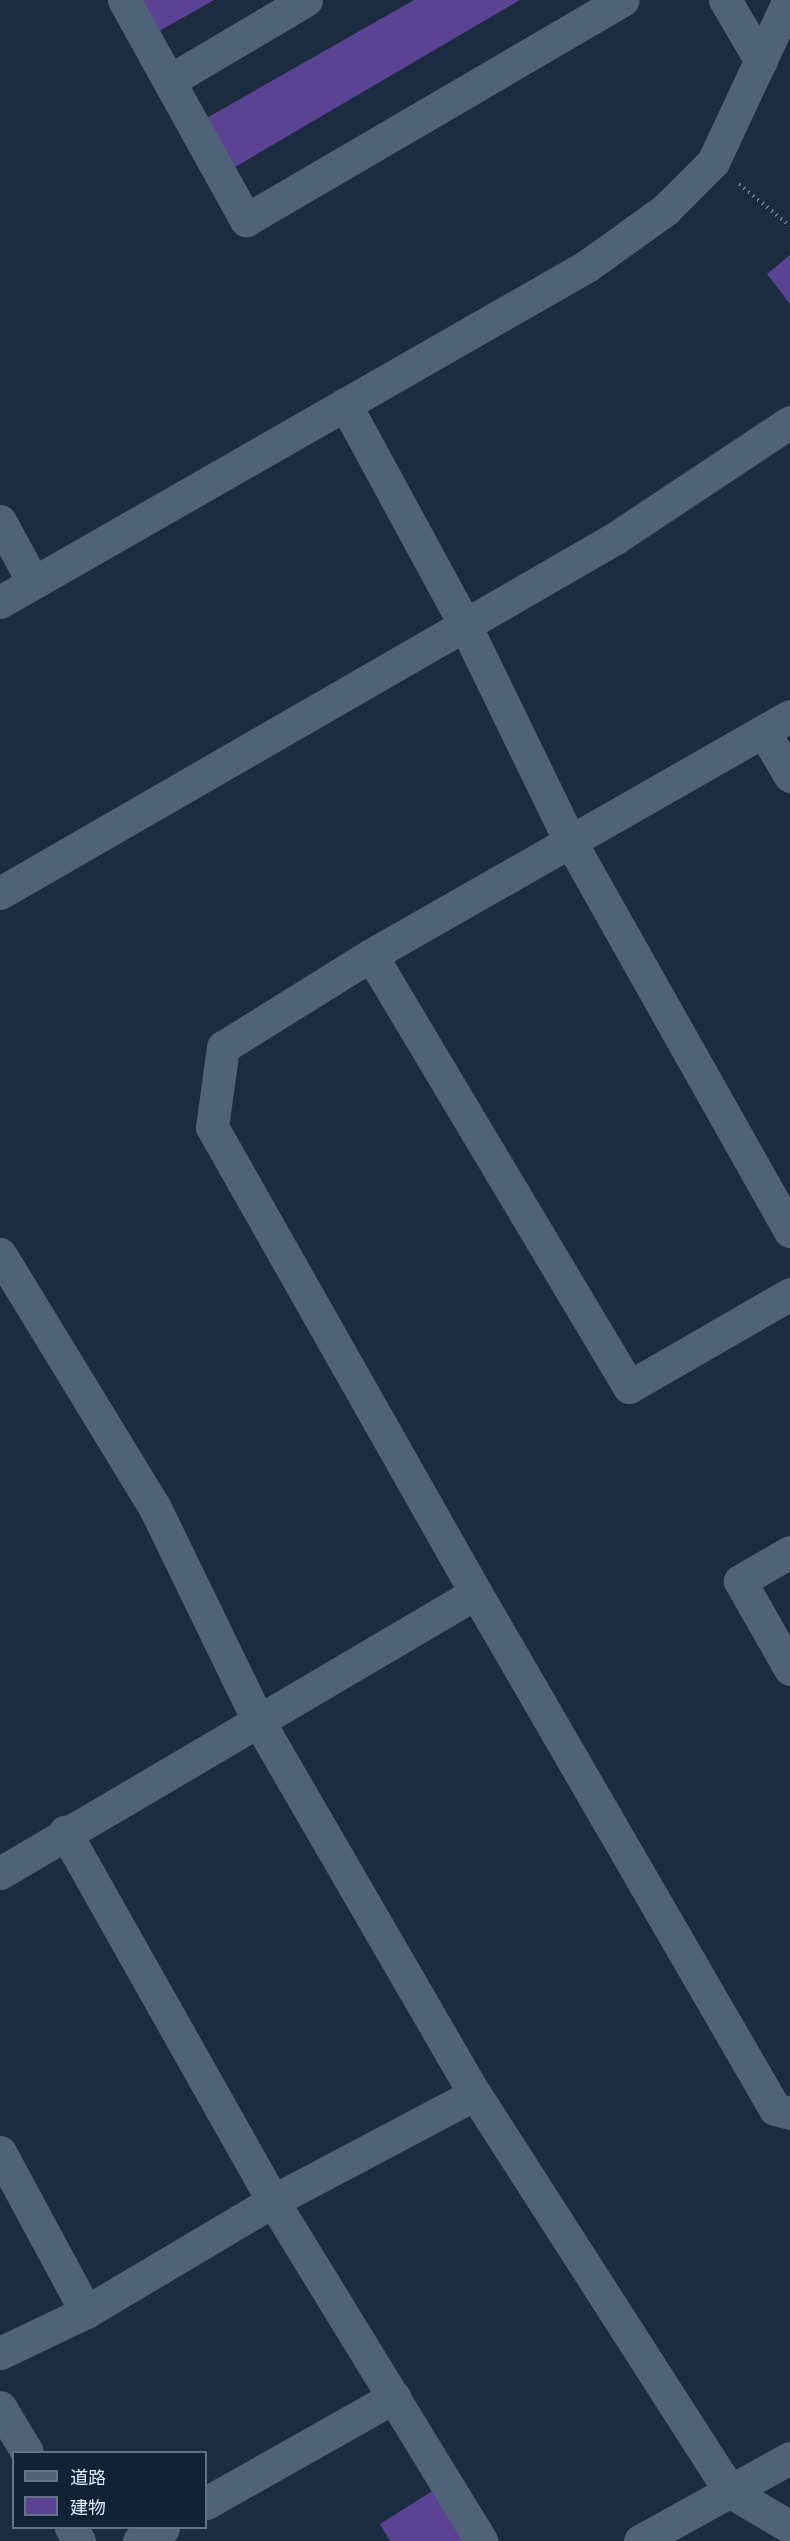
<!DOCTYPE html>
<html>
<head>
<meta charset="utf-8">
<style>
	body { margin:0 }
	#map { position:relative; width:790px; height:2541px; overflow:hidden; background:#1b2c40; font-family:"Golos Text","Noto Sans JP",sans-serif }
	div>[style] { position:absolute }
	.building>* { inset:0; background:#5b4293 }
	.path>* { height:4px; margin-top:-2px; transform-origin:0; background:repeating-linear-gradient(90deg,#728192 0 1.5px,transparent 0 6px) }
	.street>* { height:33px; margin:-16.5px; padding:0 16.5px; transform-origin:16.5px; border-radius:16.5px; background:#4f6278 }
	.secondary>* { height:33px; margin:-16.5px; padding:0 16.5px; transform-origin:16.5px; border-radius:16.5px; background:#4f6278 }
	span { translate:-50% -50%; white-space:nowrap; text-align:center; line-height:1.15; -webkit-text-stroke:6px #122236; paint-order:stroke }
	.legend { position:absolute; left:12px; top:2451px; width:195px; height:78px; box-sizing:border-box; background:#122236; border:2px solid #657384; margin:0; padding:8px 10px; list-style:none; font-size:18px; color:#e1ecfa }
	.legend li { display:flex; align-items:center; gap:12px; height:30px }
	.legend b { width:30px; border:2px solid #657384 }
</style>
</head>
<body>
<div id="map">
	<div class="building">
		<i style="clip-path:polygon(135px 0,214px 0,154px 34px)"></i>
		<i style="clip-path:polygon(414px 0,520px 0,235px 167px,205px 119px)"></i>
		<i style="clip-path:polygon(790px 255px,790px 304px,767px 274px)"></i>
		<i style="clip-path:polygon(445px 2483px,474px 2541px,390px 2541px,380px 2524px)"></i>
	</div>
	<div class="path">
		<i style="left:739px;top:184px;width:66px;rotate:39.5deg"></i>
	</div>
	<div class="street">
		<i style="left:124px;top:0;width:252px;rotate:61deg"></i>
		<i style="left:246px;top:220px;width:436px;rotate:-30.3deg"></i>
		<i style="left:725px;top:0;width:71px;rotate:59.5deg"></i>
		<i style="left:169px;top:81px;width:159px;rotate:-30.6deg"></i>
		<i style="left:345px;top:404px;width:251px;rotate:61.5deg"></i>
		<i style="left:465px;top:625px;width:238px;rotate:64.1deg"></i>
		<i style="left:569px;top:839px;width:450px;rotate:60.6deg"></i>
		<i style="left:0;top:521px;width:69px;rotate:61.6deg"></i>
		<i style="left:0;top:602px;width:676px;rotate:-29.79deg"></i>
		<i style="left:587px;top:266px;width:96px;rotate:-35.7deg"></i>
		<i style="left:665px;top:210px;width:68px;rotate:-45deg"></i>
		<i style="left:713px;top:162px;width:179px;rotate:-64.9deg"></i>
		<i style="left:790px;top:716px;width:482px;rotate:150.3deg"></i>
		<i style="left:371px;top:955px;width:174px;rotate:148.1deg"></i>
		<i style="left:223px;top:1047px;width:81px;rotate:97.8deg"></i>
		<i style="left:212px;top:1127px;width:536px;rotate:60.47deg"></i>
		<i style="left:476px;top:1593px;width:596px;rotate:59.91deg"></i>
		<i style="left:775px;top:2109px;width:16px;rotate:15deg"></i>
		<i style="left:764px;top:732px;width:51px;rotate:59.4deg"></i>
		<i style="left:371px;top:955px;width:503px;rotate:59.15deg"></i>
		<i style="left:629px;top:1387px;width:186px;rotate:-30deg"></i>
		<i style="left:790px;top:1552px;width:58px;rotate:149.9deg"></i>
		<i style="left:740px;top:1581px;width:101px;rotate:60.4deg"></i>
		<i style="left:0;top:1873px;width:552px;rotate:-30.47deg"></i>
		<i style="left:475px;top:2094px;width:229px;rotate:152.1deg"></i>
		<i style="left:273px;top:2201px;width:399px;rotate:58.5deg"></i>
		<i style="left:0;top:2152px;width:182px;rotate:61.7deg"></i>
		<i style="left:0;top:2353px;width:95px;rotate:-25.5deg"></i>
		<i style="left:86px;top:2312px;width:217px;rotate:-30.7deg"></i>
		<i style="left:273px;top:2201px;width:424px;rotate:-119.4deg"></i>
		<i style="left:0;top:2407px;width:52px;rotate:59deg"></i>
		<i style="left:206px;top:2503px;width:216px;rotate:-29.4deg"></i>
		<i style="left:71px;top:2528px;width:15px;rotate:58deg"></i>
		<i style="left:139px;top:2541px;width:27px;rotate:-28deg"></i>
	</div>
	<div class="secondary">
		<i style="left:0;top:893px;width:709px;rotate:-29.97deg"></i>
		<i style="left:614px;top:539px;width:211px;rotate:-33.6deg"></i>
		<i style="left:0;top:1254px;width:298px;rotate:58.6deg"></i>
		<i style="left:155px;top:1508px;width:238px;rotate:64.1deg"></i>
		<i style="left:259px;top:1722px;width:430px;rotate:59.9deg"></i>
		<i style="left:475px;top:2094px;width:473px;rotate:57.3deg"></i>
		<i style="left:731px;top:2492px;width:69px;rotate:30.7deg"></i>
		<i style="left:640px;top:2541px;width:171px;rotate:-29deg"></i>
	</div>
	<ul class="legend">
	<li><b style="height:8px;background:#4f6278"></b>道路</li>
	<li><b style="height:16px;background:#5b4293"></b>建物</li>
	</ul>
</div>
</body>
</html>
